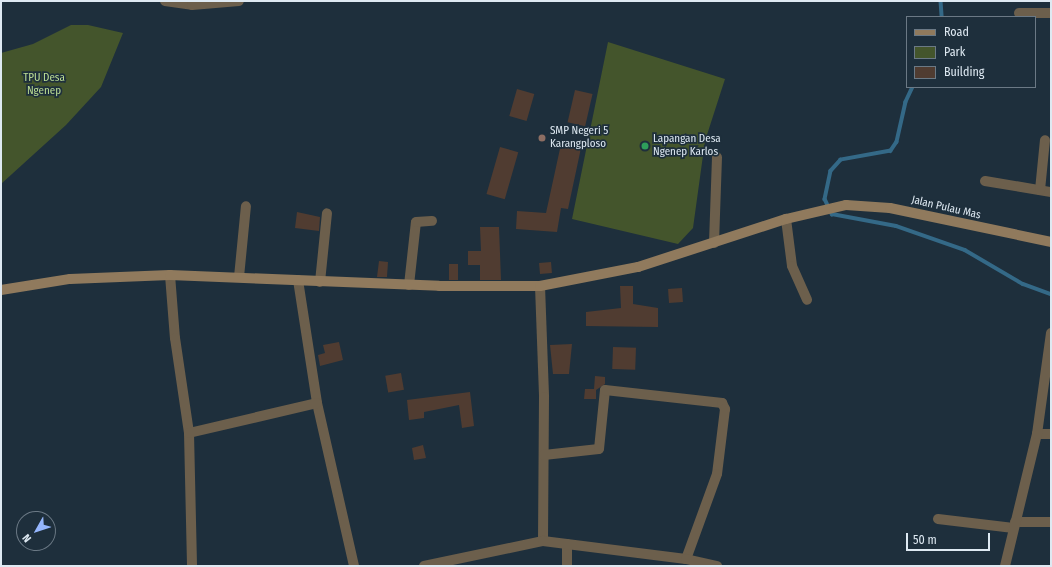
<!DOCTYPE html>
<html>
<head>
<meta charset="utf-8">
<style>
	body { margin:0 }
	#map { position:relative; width:1052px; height:567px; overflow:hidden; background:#1e2f3c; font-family:"Fira Sans Condensed",sans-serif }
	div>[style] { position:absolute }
	.green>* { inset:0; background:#44552c }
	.stream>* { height:3.5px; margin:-1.75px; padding:0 1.75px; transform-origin:1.75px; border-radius:1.75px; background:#346987 }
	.building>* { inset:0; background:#503c31; transform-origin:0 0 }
	.street>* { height:10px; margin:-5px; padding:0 5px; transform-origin:5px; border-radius:5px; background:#6c5f4c }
	.secondary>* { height:10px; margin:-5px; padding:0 5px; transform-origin:5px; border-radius:5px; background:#907a5d }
	.dots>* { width:11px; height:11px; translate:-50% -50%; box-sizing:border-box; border:2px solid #1e2f3c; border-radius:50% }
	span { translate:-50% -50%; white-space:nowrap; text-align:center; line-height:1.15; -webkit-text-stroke:3.5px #1e2f3c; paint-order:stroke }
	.park-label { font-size:11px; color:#bcdd93 }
	.poi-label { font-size:11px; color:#dee9f2 }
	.left { translate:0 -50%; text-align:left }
	.street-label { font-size:11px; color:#dee9f2 }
	.frame { position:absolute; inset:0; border:2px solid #dee9f2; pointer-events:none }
	.legend { position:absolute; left:906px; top:16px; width:130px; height:72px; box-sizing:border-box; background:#1e2f3c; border:1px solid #6b7985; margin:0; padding:5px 7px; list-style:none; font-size:12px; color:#dee9f2 }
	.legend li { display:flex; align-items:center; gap:8px; height:20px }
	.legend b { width:20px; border:1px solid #6b7985 }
	.north { position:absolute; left:16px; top:511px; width:40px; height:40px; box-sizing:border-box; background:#1e2f3c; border:1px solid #6b7985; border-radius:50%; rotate:231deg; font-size:11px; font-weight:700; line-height:16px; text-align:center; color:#dee9f2 }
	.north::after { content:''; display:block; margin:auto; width:14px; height:18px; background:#95b6fd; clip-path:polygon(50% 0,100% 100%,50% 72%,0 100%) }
	.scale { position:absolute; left:906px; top:533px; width:84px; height:18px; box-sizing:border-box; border:2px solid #dee9f2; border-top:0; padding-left:5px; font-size:12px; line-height:14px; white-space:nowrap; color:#dee9f2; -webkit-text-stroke:3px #1e2f3c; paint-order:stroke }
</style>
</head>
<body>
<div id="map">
	<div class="green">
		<i style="clip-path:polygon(71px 25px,88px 25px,123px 33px,101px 87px,66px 125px,1px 184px,1px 53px,33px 44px)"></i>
		<i style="clip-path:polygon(608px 42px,725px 79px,705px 141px,693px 228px,678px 244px,572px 219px)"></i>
	</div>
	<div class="stream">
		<i style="left:941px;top:1px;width:16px;rotate:86deg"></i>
		<i style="left:913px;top:87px;width:17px;rotate:115deg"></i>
		<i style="left:906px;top:102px;width:41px;rotate:102.7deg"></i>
		<i style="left:897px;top:142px;width:11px;rotate:124deg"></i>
		<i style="left:891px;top:151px;width:51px;rotate:169.8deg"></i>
		<i style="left:841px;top:160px;width:15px;rotate:132deg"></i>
		<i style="left:831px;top:171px;width:29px;rotate:102deg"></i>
		<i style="left:825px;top:199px;width:17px;rotate:65deg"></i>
		<i style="left:832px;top:214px;width:65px;rotate:10.6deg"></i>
		<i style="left:896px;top:226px;width:73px;rotate:19.2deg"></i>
		<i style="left:965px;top:250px;width:67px;rotate:30.4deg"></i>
		<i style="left:1023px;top:284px;width:30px;rotate:20deg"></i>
	</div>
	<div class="building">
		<i style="left:517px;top:89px;width:18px;height:28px;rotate:16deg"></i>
		<i style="left:575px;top:90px;width:18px;height:33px;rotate:13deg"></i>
		<i style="clip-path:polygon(561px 144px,581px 148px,568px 209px,561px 208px,557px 232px,516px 229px,517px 211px,546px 213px)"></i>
		<i style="left:500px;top:147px;width:19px;height:49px;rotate:16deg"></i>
		<i style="clip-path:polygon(297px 212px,320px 217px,319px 231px,295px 228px)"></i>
		<i style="clip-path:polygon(480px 227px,499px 227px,501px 280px,480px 280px,480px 265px,468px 265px,468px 251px,481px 251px)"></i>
		<i style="clip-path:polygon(379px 261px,388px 262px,387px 277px,377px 277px)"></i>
		<i style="left:551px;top:262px;width:11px;height:12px;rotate:85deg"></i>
		<i style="left:449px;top:264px;width:9px;height:16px"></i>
		<i style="clip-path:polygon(620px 286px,633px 286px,633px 304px,658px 308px,658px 327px,586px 326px,586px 312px,621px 308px)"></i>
		<i style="left:682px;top:288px;width:14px;height:14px;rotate:86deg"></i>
		<i style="clip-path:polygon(339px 342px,343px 360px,320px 366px,318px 355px,325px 353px,323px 345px)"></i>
		<i style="clip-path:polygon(572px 344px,569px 374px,553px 374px,550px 345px)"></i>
		<i style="left:613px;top:347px;width:23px;height:22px;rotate:2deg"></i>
		<i style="left:401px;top:373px;width:17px;height:16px;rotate:80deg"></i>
		<i style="clip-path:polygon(595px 376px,605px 377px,605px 384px,596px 390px,596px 399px,584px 399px,585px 389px,594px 389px)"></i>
		<i style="clip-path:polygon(470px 392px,474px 426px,462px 428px,459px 405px,424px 412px,424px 418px,409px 420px,407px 400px)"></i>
		<i style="clip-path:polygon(423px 445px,426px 458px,414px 460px,412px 448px)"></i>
	</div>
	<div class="street">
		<i style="left:165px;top:1px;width:27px;rotate:8deg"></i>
		<i style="left:192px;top:5px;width:47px;rotate:-4.9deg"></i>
		<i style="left:1019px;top:13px;width:32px"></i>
		<i style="left:985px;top:181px;width:67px;rotate:9.5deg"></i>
		<i style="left:1040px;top:190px;width:50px;rotate:-84.3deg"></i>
		<i style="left:786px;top:219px;width:47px;rotate:82.7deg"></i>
		<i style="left:792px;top:266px;width:37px;rotate:66deg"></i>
		<i style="left:714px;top:243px;width:86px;rotate:-88deg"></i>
		<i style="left:170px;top:275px;width:63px;rotate:85.5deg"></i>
		<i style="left:175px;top:338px;width:96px;rotate:81.6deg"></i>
		<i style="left:189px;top:433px;width:133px;rotate:88.7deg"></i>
		<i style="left:239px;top:277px;width:71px;rotate:-84.4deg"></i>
		<i style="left:298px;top:280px;width:124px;rotate:81.2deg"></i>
		<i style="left:317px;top:403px;width:167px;rotate:77.2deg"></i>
		<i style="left:320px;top:282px;width:69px;rotate:-84.2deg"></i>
		<i style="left:409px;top:285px;width:63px;rotate:-83.7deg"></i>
		<i style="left:416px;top:222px;width:16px;rotate:-4deg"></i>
		<i style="left:540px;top:286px;width:111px;rotate:87.9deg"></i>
		<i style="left:544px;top:397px;width:144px;rotate:90.4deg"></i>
		<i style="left:189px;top:433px;width:131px;rotate:-13.2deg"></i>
		<i style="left:1037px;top:434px;width:14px"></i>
		<i style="left:544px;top:455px;width:55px;rotate:-6.2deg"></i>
		<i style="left:599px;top:449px;width:59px;rotate:-84.2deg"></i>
		<i style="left:605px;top:390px;width:118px;rotate:6.3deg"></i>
		<i style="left:722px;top:403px;width:7px;rotate:63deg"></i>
		<i style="left:725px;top:409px;width:65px;rotate:97deg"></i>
		<i style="left:717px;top:474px;width:90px;rotate:110deg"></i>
		<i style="left:938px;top:519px;width:76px;rotate:6.8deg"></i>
		<i style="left:1015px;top:522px;width:36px"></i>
		<i style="left:567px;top:544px;width:22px;rotate:90deg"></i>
		<i style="left:424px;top:566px;width:122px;rotate:-11.9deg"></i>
		<i style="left:543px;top:541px;width:144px;rotate:7.2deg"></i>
		<i style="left:686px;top:559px;width:32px;rotate:13deg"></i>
		<i style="left:1005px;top:566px;width:136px;rotate:-76.4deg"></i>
		<i style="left:1037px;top:434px;width:102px;rotate:-82.1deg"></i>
	</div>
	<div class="secondary">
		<i style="left:1px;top:290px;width:70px;rotate:-9.1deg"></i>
		<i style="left:70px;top:279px;width:100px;rotate:-2.3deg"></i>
		<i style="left:170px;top:275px;width:269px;rotate:2.3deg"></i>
		<i style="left:439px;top:286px;width:101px"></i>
		<i style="left:540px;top:286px;width:100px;rotate:-11deg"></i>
		<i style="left:638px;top:267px;width:156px;rotate:-18deg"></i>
		<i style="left:786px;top:219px;width:62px;rotate:-13.1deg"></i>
		<i style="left:846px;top:205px;width:44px;rotate:3.9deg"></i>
		<i style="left:890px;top:208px;width:165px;rotate:11.9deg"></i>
	</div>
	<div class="dots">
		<i style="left:542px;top:138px;background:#8d6e63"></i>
		<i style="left:645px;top:146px;background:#2e9e5b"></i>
	</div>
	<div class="park-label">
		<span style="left:44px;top:85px">TPU Desa<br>Ngenep</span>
	</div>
	<div class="poi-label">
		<span class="left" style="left:550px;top:138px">SMP Negeri 5<br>Karangploso</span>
		<span class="left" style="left:653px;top:146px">Lapangan Desa<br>Ngenep Karlos</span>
	</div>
	<div class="street-label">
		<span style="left:946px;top:208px;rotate:13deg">Jalan Pulau Mas</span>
	</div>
	<div class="frame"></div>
	<ul class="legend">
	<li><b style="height:5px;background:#907a5d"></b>Road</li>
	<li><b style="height:11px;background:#44552c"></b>Park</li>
	<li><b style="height:11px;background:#503c31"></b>Building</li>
	</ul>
	<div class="north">N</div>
	<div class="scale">50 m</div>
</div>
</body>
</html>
